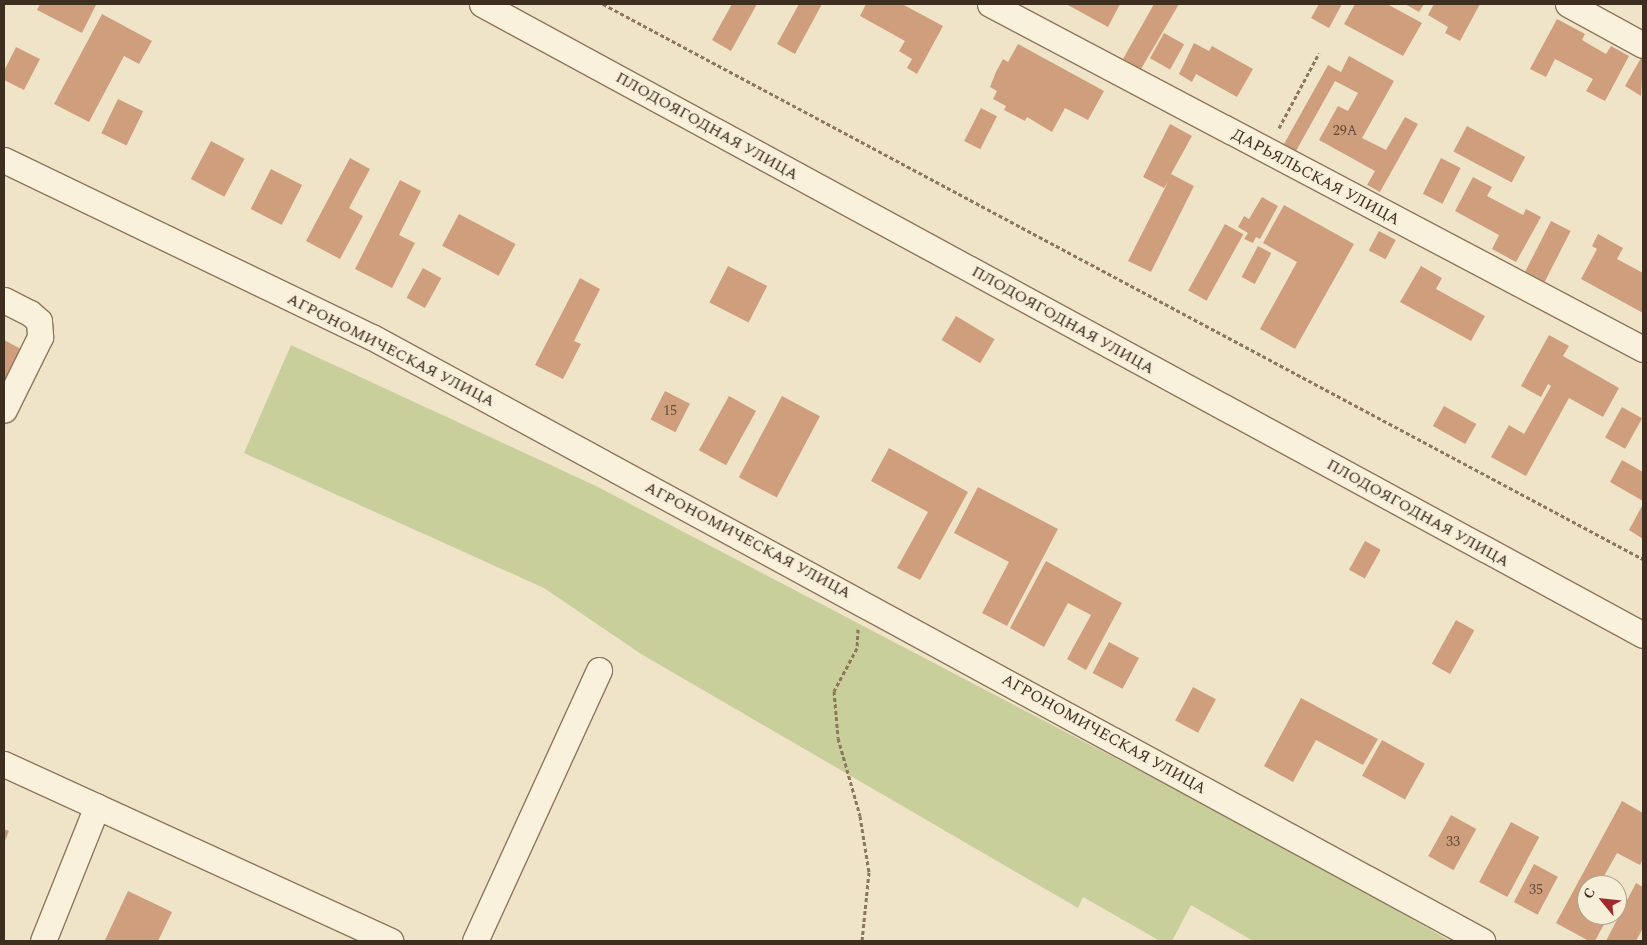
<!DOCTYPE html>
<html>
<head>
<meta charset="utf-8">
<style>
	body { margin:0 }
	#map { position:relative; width:1647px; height:945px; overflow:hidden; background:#f0e4c8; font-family:Spectral,serif }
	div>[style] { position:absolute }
	.green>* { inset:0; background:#c9cf9b }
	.building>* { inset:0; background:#cf9f7d; transform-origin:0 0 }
	.path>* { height:3px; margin-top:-1.5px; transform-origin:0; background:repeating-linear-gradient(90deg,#8d765c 0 4px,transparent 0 6.5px) }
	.roads { filter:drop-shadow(1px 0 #8d765c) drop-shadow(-1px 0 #8d765c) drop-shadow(0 1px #8d765c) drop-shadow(0 -1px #8d765c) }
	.minor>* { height:25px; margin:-12.5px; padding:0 12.5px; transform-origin:12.5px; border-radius:12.5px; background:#faf1dc }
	span { translate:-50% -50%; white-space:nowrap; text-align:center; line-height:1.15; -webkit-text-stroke:4.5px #f7eed8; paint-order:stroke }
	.number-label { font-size:14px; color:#624a37 }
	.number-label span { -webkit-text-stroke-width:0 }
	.street-label { font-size:16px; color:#3d2e20 }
	.frame { position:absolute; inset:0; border:5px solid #3d2e20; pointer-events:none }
	.north { position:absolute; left:1577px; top:875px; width:50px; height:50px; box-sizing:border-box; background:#f7eed8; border:1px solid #ada18e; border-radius:50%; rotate:298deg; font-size:14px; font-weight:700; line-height:20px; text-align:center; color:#3d2e20 }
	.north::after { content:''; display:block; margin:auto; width:18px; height:22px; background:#9e2a2b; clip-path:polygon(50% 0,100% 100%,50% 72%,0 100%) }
</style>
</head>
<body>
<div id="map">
	<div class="green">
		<i style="clip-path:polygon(291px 345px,596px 486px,1308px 859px,1450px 941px,1253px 941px,1191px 905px,1172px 941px,1160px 941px,1083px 897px,1078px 908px,641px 654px,544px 588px,244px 453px)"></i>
	</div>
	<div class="building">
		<i style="clip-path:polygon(40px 4px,94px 4px,96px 5px,82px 33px,37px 10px)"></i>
		<i style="clip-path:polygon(732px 4px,757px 4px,731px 51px,712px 40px)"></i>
		<i style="clip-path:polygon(799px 4px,822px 4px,795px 54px,777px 44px)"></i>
		<i style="clip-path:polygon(866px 4px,902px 4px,943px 26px,917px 74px,907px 68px,912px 59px,899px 51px,905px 41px,860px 16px)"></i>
		<i style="clip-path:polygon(1066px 4px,1120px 4px,1108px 27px)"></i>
		<i style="clip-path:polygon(1154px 4px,1179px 4px,1141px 69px,1123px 59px)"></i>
		<i style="clip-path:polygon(1319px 4px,1342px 4px,1329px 28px,1311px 18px)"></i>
		<i style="clip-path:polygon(1355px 4px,1387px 4px,1422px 23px,1403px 56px,1344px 24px)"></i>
		<i style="clip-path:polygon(1405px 4px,1424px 4px,1419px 12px)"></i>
		<i style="clip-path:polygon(1434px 4px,1480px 4px,1460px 41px,1445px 33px,1448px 27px,1428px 15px)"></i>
		<i style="clip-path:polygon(102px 14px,152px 41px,139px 64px,124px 56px,89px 122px,54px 104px)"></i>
		<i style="clip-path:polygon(1557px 19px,1585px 34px,1582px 40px,1606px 54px,1611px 46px,1629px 56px,1605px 101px,1586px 91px,1593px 79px,1555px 59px,1546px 77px,1530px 69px)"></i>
		<i style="left:1164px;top:33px;width:23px;height:29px;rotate:29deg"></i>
		<i style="clip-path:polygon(1194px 43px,1209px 51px,1212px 46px,1253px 69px,1237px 97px,1196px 74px,1192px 82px,1179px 74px)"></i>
		<i style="clip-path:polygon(1018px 44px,1104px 91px,1088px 120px,1065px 108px,1052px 132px,1027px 117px,1025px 121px,1004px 110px,1006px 106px,993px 99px,997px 91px,990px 87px,996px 72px,1003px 59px,1008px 62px)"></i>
		<i style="clip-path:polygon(16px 47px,40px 59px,24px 90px,4px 80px,4px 71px)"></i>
		<i style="clip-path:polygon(1349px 56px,1394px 81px,1362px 138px,1386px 150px,1405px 117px,1418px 124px,1380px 192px,1367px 185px,1375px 171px,1319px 140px,1338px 106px,1348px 111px,1358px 93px,1335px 81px,1296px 151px,1284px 144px,1328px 65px,1341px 72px)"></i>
		<i style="clip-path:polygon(1641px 58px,1643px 59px,1641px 96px,1625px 86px)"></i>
		<i style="left:118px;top:99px;width:28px;height:38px;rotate:26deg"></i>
		<i style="left:981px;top:108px;width:18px;height:37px;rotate:27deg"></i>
		<i style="clip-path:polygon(1170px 124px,1192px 136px,1171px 174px,1194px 186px,1151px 272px,1128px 261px,1168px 182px,1164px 188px,1143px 177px)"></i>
		<i style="left:1467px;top:126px;width:66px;height:29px;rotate:28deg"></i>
		<i style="left:211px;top:141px;width:38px;height:43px;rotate:28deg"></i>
		<i style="clip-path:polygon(350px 158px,370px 169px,349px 208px,363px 216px,340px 259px,306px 241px)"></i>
		<i style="left:1441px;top:158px;width:22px;height:40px;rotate:27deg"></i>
		<i style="left:271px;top:169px;width:35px;height:45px;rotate:27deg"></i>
		<i style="clip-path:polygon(1473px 177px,1492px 187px,1487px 196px,1523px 215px,1526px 209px,1541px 217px,1516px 262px,1492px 249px,1499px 235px,1455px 211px)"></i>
		<i style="clip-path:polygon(400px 180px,421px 191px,399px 235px,415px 243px,392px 288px,355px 269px)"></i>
		<i style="clip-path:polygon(1262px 197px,1278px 206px,1260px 239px,1256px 237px,1253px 243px,1244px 239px,1248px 233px,1238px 227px,1244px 216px,1249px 219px)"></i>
		<i style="clip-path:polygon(1284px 205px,1354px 244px,1295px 349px,1260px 329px,1297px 262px,1263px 243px)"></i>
		<i style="left:459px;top:214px;width:64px;height:36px;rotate:28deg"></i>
		<i style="left:1551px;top:221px;width:22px;height:57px;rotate:27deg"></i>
		<i style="left:1225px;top:224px;width:21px;height:76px;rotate:29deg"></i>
		<i style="left:1379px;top:231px;width:19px;height:22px;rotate:28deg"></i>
		<i style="clip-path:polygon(1598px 234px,1623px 248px,1617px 259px,1643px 273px,1643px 313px,1581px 279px,1597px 249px,1592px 246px)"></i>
		<i style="left:1258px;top:246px;width:15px;height:35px;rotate:28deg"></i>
		<i style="left:728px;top:266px;width:44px;height:41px;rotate:27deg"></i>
		<i style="clip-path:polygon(1421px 266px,1442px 278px,1436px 289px,1485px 316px,1471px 341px,1400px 302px)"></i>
		<i style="left:423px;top:268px;width:21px;height:34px;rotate:29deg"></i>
		<i style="clip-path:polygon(580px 278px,600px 289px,574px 341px,581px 344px,563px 379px,535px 365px)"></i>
		<i style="left:956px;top:316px;width:45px;height:28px;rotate:31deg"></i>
		<i style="clip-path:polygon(1549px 335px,1569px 346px,1563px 356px,1619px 388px,1603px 417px,1569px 398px,1526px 476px,1491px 457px,1509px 425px,1524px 434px,1551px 386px,1548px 384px,1541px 397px,1521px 386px)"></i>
		<i style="clip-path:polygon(4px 340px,25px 351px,4px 397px)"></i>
		<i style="left:665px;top:391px;width:28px;height:32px;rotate:27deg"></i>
		<i style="left:729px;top:396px;width:31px;height:62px;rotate:29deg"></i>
		<i style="left:782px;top:396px;width:43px;height:92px;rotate:28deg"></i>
		<i style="left:1444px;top:406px;width:37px;height:23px;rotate:29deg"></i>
		<i style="left:1622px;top:407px;width:23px;height:35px;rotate:29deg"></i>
		<i style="clip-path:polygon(889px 448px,968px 492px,920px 580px,897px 568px,928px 512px,871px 481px)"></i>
		<i style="clip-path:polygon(1622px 460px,1643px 472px,1643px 501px,1610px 482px)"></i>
		<i style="clip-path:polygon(978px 487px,1058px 529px,1007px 626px,982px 613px,1009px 562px,954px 533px)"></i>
		<i style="clip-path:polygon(1643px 504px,1643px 539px,1629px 530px)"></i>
		<i style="left:1365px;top:541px;width:18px;height:33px;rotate:29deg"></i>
		<i style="clip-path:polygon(1046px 561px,1122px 603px,1086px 670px,1067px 659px,1091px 615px,1068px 603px,1044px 647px,1010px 628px)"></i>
		<i style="left:1456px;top:620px;width:21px;height:50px;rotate:29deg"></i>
		<i style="left:1109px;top:642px;width:34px;height:35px;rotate:28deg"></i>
		<i style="left:1193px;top:687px;width:26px;height:38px;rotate:28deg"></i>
		<i style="clip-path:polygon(1301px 698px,1378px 739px,1363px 765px,1316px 740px,1293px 782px,1264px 766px)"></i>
		<i style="left:1382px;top:740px;width:49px;height:41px;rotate:29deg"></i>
		<i style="clip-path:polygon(1622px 801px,1643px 813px,1643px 859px,1640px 865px,1617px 853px,1599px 885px,1587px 885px,1587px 915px,1609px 915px,1595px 941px,1589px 941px,1556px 923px)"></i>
		<i style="left:1451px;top:815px;width:29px;height:47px;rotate:29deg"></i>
		<i style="left:1511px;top:822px;width:32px;height:68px;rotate:28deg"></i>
		<i style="clip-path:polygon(4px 829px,9px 831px,4px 843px)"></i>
		<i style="left:1534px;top:864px;width:27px;height:43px;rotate:28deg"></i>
		<i style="clip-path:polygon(1636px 883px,1643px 887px,1643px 928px,1636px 941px,1606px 941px)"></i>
		<i style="clip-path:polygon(128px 891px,172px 912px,158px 941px,105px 940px)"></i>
	</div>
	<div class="path">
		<i style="left:603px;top:4px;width:1179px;rotate:28.09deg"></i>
		<i style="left:1279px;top:128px;width:85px;rotate:-61.9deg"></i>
		<i style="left:858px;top:629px;width:19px;rotate:93deg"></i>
		<i style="left:857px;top:648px;width:49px;rotate:118.1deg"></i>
		<i style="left:834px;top:691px;width:47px;rotate:85.1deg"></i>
		<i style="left:838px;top:738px;width:81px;rotate:74.2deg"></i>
		<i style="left:860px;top:816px;width:57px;rotate:80.9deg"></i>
		<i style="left:869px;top:872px;width:69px;rotate:95.8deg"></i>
	</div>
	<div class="roads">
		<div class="minor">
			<i style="left:482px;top:4px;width:1321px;rotate:28.52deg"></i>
			<i style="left:990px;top:4px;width:739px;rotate:27.85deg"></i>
			<i style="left:1568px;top:4px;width:85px;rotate:28.7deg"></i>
			<i style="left:4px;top:160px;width:408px;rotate:25.7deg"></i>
			<i style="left:372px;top:337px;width:1264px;rotate:28.55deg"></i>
			<i style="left:4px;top:300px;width:29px;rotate:27deg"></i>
			<i style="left:30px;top:313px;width:12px;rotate:42deg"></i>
			<i style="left:39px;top:321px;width:16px;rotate:86deg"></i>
			<i style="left:40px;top:337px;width:81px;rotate:116.3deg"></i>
			<i style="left:4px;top:764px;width:425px;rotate:24.6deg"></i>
			<i style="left:43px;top:941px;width:145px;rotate:-68.2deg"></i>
			<i style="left:475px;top:941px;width:298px;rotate:-65.4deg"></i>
		</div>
	</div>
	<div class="number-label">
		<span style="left:1345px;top:131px">29А</span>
		<span style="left:670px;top:411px">15</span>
		<span style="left:1453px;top:842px">33</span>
		<span style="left:1536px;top:890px">35</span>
	</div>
	<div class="street-label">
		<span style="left:707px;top:126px;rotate:29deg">ПЛОДОЯГОДНАЯ УЛИЦА</span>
		<span style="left:1316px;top:177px;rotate:28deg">ДАРЬЯЛЬСКАЯ УЛИЦА</span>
		<span style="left:1063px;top:320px;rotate:29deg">ПЛОДОЯГОДНАЯ УЛИЦА</span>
		<span style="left:391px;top:350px;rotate:27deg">АГРОНОМИЧЕСКАЯ УЛИЦА</span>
		<span style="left:1418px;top:513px;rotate:29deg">ПЛОДОЯГОДНАЯ УЛИЦА</span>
		<span style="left:748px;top:540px;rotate:28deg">АГРОНОМИЧЕСКАЯ УЛИЦА</span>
		<span style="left:1104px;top:734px;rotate:29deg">АГРОНОМИЧЕСКАЯ УЛИЦА</span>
	</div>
	<div class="frame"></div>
	<div class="north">С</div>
</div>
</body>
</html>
